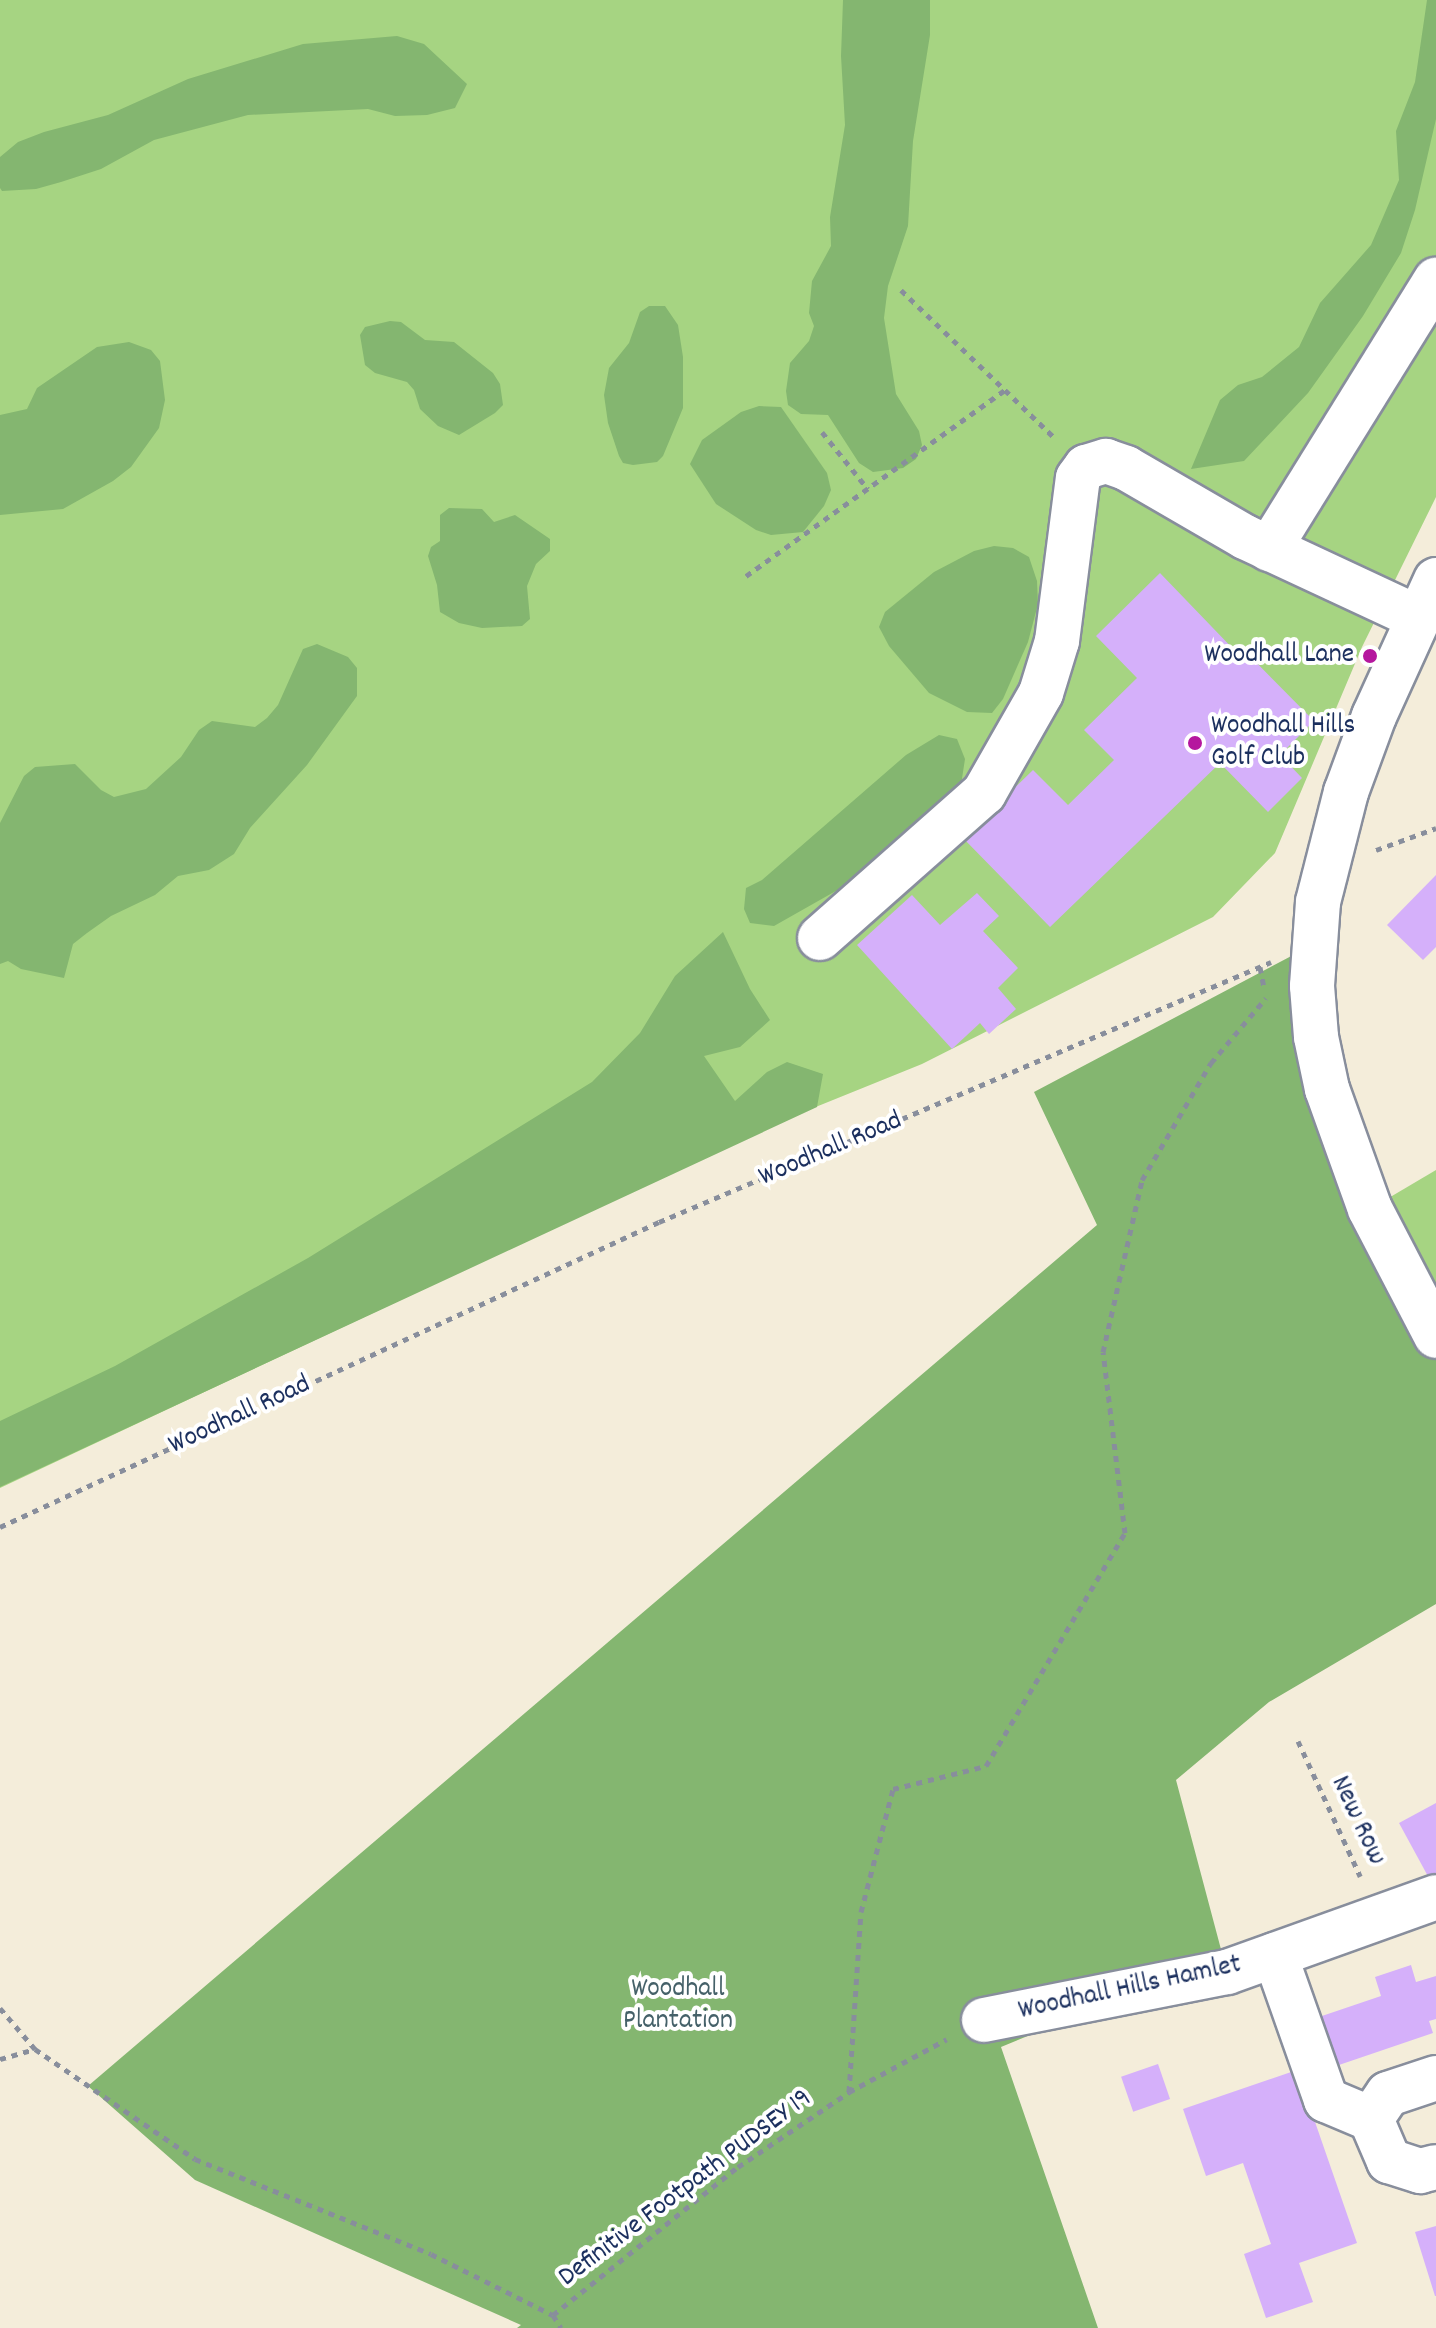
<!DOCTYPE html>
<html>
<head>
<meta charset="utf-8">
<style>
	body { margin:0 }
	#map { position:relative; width:1436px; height:2328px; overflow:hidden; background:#f4edda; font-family:Dekko,sans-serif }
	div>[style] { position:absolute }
	.green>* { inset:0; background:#a6d482 }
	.forest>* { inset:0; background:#84b670 }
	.building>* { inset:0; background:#d5b0fa; transform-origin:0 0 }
	.path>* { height:5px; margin-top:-2.5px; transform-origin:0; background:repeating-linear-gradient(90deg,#888e9c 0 6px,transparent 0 12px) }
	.roads { filter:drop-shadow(2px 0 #888e9c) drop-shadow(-2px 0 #888e9c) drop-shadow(0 2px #888e9c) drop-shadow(0 -2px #888e9c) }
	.minor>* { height:44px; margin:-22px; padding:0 22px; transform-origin:22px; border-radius:22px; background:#fff }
	.dots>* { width:22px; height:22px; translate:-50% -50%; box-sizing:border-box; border:4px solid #fff; border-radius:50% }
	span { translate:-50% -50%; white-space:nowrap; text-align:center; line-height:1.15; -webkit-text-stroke:8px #fff; paint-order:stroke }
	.poi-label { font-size:28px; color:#1b2f5e }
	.right { translate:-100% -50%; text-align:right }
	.left { translate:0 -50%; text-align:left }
	.street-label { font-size:28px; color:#1b2f5e }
	.park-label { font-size:28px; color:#456169 }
</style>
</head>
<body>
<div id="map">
	<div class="green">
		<i style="clip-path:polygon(0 0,1436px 0,1436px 497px,1362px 647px,1275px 853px,1213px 917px,922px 1064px,786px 1119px,0 1488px)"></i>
		<i style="clip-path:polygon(1436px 1170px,1436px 1336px,1370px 1209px)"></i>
	</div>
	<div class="forest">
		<i style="clip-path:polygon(843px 0,930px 0,930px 35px,913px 141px,908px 226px,888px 286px,884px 318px,896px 394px,919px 431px,922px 445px,916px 459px,903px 468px,873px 472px,859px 463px,828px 415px,801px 414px,788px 405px,786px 391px,790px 363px,809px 341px,814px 326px,809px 313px,812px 281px,831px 246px,830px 217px,845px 125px,841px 56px)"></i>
		<i style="clip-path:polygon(1427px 0,1436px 0,1436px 119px,1415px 210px,1401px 253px,1363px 316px,1308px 393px,1244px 461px,1191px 469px,1220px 400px,1238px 385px,1262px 377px,1299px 347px,1320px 303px,1371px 245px,1399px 180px,1396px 131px,1415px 82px)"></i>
		<i style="clip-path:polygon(397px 36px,424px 44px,467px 84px,455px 108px,427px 115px,395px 116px,368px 109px,248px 115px,154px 140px,101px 169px,61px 182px,36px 189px,2px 191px,0 188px,0 157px,18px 142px,44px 132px,108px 115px,188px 79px,303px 44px)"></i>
		<i style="clip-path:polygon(649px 306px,665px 306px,678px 325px,683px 357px,683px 408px,663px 456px,657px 462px,633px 465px,623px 463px,619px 456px,608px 423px,604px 395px,609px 368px,629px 343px,640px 312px)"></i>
		<i style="clip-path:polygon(390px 321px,401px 322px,425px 340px,454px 342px,493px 373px,500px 384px,503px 405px,495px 413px,459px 435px,438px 426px,420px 409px,414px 390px,407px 382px,375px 373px,365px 365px,360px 335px,365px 327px)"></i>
		<i style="clip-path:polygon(129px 342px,151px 350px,160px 361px,165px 400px,159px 428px,131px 467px,113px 481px,63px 509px,0 515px,0 415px,27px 409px,37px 388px,97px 347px)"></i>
		<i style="clip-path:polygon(759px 406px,781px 407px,827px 473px,831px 490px,824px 506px,803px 532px,771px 535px,756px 530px,716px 504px,690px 464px,702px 440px,741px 412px)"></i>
		<i style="clip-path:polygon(449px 508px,482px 509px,494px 522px,515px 515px,550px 539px,550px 551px,536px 564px,527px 586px,530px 619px,522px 626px,482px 628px,459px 623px,440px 612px,437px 585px,428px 556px,431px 547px,440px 541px,440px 515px)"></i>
		<i style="clip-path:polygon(994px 546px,1013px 548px,1029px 557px,1037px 581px,1038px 604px,1028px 642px,1003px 699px,992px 713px,967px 712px,929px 693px,889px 646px,879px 627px,885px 612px,934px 572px,974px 551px)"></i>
		<i style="clip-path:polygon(317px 644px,348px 657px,357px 668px,357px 696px,307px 765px,250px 828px,234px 854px,209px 870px,178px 876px,155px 895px,111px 916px,87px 933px,73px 944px,64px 978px,21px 969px,8px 961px,0 964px,0 823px,24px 776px,35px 767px,75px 764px,101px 790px,114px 797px,146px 789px,181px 757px,199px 730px,212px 721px,255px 727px,267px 718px,278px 705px,303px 649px)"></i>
		<i style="clip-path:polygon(939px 735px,957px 739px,965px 759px,961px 785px,857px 879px,774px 926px,750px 923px,744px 909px,746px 888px,762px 880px,906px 755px)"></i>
		<i style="clip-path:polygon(723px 932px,750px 989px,770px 1020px,740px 1047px,704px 1056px,735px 1101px,767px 1072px,787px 1062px,823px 1074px,817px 1107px,0 1487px,0 1421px,115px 1366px,308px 1258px,592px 1082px,640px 1033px,675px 976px)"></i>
		<i style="clip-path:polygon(1316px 943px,1312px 986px,1436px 1336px,1436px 1604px,1269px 1702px,1176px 1780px,1227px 1972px,1140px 1990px,1001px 2047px,1098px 2328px,517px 2328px,521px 2325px,195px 2180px,88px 2086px,1097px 1225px,1034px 1092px)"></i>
	</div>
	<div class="building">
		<i style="clip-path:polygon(1160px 573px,1238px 654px,1243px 649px,1314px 721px,1280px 755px,1302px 778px,1268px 812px,1220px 763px,1050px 927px,963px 838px,1033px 770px,1068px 805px,1114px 760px,1084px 730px,1137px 678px,1096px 636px)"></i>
		<i style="clip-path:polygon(1436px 875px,1436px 947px,1423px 960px,1387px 925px)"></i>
		<i style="clip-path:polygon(977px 893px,999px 916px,983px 931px,1018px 968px,998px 988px,1016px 1009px,989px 1034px,980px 1023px,952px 1049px,857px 945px,912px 895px,940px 925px)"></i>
		<i style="clip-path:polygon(1436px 1803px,1436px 1877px,1430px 1880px,1399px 1823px)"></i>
		<i style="clip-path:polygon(1411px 1965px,1416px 1982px,1436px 1976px,1436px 2019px,1429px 2021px,1433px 2033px,1336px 2066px,1319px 2017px,1381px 1996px,1375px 1977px)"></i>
		<i style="left:1158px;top:2064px;width:37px;height:39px;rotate:71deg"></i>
		<i style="clip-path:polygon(1297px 2070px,1357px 2243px,1299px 2263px,1313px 2302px,1266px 2318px,1244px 2254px,1271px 2244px,1243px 2163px,1206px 2176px,1183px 2109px)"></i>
		<i style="clip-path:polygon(1436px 2226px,1436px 2296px,1435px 2296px,1415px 2232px)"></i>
	</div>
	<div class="path">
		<i style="left:901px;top:290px;width:215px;rotate:43.9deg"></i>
		<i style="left:822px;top:432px;width:73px;rotate:51.1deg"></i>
		<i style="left:746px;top:576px;width:319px;rotate:-35.7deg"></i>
		<i style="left:1376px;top:850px;width:64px;rotate:-20.1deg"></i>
		<i style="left:1260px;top:967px;width:21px;rotate:79deg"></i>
		<i style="left:0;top:1527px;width:726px;rotate:-24.84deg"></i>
		<i style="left:659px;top:1222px;width:665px;rotate:-23.02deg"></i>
		<i style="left:1298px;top:1741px;width:149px;rotate:65.3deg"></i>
		<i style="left:0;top:2008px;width:54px;rotate:49.5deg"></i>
		<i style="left:35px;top:2049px;width:194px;rotate:34.5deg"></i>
		<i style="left:195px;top:2159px;width:254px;rotate:21.9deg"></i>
		<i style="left:431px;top:2254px;width:136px;rotate:26.6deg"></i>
		<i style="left:553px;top:2315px;width:15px;rotate:58deg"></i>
		<i style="left:0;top:2059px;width:36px;rotate:-16deg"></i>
		<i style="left:849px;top:2092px;width:180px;rotate:-86.2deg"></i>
		<i style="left:861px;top:1912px;width:127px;rotate:-75.4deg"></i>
		<i style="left:893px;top:1789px;width:96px;rotate:-13.9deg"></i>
		<i style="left:986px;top:1766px;width:271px;rotate:-59.2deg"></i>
		<i style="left:1125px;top:1533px;width:182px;rotate:-96.9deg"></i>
		<i style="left:1103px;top:1352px;width:176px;rotate:-77.2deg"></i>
		<i style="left:1142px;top:1180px;width:136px;rotate:-59.5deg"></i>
		<i style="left:1211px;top:1063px;width:85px;rotate:-49.8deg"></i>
		<i style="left:553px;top:2315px;width:237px;rotate:-38.7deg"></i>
		<i style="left:738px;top:2167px;width:134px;rotate:-34deg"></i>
		<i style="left:849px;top:2092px;width:111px;rotate:-28.4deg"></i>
	</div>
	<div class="roads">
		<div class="minor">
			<i style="left:1269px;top:549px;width:317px;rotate:-58.2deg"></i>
			<i style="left:1436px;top:580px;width:149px;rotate:114.5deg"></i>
			<i style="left:1374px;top:716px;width:81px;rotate:110.2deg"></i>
			<i style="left:1346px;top:792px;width:114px;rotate:104.3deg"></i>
			<i style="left:1318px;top:902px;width:84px;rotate:94.1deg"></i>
			<i style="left:1312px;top:986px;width:51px;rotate:85.5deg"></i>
			<i style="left:1316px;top:1037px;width:53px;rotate:78.1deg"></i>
			<i style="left:1327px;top:1089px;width:127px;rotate:70.3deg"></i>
			<i style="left:1370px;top:1209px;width:143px;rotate:62.5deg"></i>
			<i style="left:820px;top:938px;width:219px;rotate:-41.5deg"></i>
			<i style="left:984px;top:793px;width:115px;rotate:-60.3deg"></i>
			<i style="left:1041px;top:693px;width:54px;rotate:-72.9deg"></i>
			<i style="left:1057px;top:641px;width:164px;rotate:-82.7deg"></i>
			<i style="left:1078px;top:478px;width:14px;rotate:-54deg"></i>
			<i style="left:1086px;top:467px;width:21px;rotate:-17deg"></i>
			<i style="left:1106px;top:461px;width:21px;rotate:19deg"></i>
			<i style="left:1126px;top:468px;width:138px;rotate:30.1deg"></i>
			<i style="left:1245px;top:537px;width:192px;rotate:25deg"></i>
			<i style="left:1275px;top:1955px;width:154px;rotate:70.6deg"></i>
			<i style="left:1326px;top:2100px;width:49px;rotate:22.9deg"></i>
			<i style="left:1371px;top:2119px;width:46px;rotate:66.8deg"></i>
			<i style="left:1389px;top:2161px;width:33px;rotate:18deg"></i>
			<i style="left:1420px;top:2171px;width:16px;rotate:-14deg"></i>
			<i style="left:984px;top:2020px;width:248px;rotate:-11.2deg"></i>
			<i style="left:1227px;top:1972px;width:222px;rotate:-19.7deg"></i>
			<i style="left:1371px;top:2119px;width:30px;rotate:-56deg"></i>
			<i style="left:1388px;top:2094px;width:51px;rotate:-18.4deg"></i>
		</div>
	</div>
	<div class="dots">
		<i style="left:1370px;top:656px;background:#b5179e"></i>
		<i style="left:1195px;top:743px;background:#b5179e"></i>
	</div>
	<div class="poi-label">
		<span class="right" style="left:1354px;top:656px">Woodhall Lane</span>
		<span class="left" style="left:1211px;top:743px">Woodhall Hills<br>Golf Club</span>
	</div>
	<div class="street-label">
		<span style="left:831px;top:1150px;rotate:-23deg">Woodhall Road</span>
		<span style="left:240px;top:1416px;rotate:-25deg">Woodhall Road</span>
		<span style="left:1357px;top:1821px;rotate:65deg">New Row</span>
		<span style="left:1130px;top:1989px;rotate:-12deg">Woodhall Hills Hamlet</span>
		<span style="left:686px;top:2189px;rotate:-37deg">Definitive Footpath PUDSEY 19</span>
	</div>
	<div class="park-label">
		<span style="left:678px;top:2006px">Woodhall<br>Plantation</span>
	</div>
</div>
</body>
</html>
